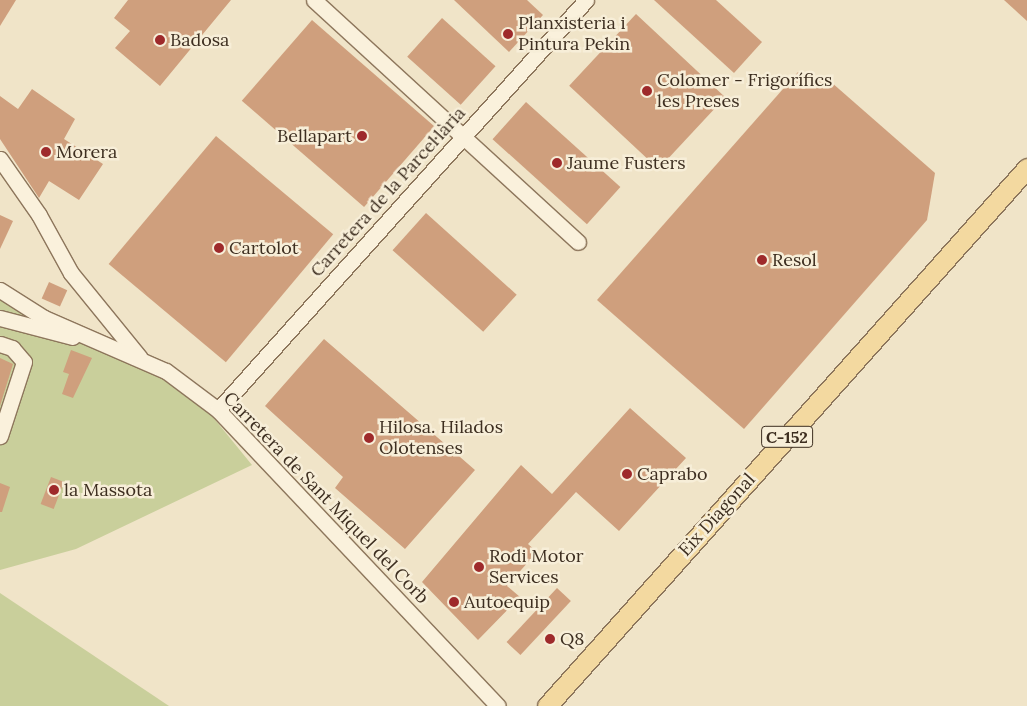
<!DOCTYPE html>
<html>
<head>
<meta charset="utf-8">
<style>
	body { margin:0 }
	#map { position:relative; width:1027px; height:706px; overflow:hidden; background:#f0e4c8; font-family:Lora,serif }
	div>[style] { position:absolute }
	.green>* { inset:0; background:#c9cf9b }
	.building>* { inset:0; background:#cf9f7d; transform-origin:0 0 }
	.roads { filter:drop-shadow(1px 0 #8d765c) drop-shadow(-1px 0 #8d765c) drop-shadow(0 1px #8d765c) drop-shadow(0 -1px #8d765c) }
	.minor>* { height:15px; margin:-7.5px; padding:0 7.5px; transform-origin:7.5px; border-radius:7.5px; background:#faf1dc }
	.major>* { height:19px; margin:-9.5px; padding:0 9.5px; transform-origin:9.5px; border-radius:9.5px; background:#f3d9a0 }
	.dots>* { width:14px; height:14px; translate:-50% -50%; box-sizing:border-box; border:2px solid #f7eed8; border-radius:50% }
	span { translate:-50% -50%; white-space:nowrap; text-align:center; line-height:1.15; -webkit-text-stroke:5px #f7eed8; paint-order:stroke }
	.shield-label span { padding:1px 4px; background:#f7eed8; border:1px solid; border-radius:4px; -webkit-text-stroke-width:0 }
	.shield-label { font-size:16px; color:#3d2e20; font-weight:700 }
	.poi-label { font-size:18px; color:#3d2e20 }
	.left { translate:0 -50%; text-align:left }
	.right { translate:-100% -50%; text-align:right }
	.street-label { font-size:18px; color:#3d2e20 }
</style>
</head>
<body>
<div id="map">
	<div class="green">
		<i style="clip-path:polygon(0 287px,17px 300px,112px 341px,199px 400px,252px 465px,76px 549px,0 570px)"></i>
		<i style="clip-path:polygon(0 593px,169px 706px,0 706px)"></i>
	</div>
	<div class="building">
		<i style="clip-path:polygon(0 0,16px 0,0 26px)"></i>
		<i style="clip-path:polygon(128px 0,231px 0,160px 86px,115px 48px,130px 31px,114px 18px)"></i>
		<i style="clip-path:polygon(454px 0,527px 0,543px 15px,509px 52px)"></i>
		<i style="clip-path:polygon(654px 0,716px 0,762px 42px,734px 73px)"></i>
		<i style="clip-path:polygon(1004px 0,1027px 0,1027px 21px)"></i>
		<i style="left:636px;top:14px;width:122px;height:98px;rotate:43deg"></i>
		<i style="left:442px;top:18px;width:72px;height:52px;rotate:42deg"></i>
		<i style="left:312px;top:20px;width:162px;height:107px;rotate:41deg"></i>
		<i style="clip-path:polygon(798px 72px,831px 82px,935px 173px,927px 220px,744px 429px,597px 300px)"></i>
		<i style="clip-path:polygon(32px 89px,75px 119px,64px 139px,103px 164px,79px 200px,49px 181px,39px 198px,0 139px,0 96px,18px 109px)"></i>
		<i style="left:526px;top:102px;width:127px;height:50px;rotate:42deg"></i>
		<i style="left:216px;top:136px;width:153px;height:167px;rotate:40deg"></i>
		<i style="left:426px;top:213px;width:122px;height:50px;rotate:42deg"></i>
		<i style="clip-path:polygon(0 215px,13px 221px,0 249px)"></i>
		<i style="left:49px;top:282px;width:20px;height:18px;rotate:24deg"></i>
		<i style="clip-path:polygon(324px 339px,475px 470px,405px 549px,335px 488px,343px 477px,265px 406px)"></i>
		<i style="clip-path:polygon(71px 350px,92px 358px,73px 398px,62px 394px,69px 374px,63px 372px)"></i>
		<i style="clip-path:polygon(0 358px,13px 364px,0 406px)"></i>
		<i style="clip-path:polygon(630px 408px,686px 458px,619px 531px,576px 492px,528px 544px,537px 552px,507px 586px,520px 597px,478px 640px,422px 582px,521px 465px,552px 494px)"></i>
		<i style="left:51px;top:477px;width:14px;height:29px;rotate:21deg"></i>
		<i style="clip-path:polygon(0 483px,10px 487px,2px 512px,0 512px)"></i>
		<i style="left:557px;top:588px;width:19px;height:74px;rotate:43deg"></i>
	</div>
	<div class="roads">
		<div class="minor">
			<i style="left:314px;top:0;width:358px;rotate:42.5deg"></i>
			<i style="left:0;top:159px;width:68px;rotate:55.1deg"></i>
			<i style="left:39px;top:215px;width:66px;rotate:61.1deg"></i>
			<i style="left:71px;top:273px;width:109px;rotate:50.9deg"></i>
			<i style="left:0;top:290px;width:52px;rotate:32.5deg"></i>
			<i style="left:44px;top:318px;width:133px;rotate:23.5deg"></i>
			<i style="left:166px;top:371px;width:65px;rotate:36.9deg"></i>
			<i style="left:218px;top:410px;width:407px;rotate:46.6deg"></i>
			<i style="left:0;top:318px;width:75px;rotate:14.6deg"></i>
			<i style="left:0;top:344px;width:13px;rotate:18deg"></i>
			<i style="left:12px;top:348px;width:18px;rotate:49deg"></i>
			<i style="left:24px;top:362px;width:78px;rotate:108deg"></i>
			<i style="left:218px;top:410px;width:551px;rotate:-48.09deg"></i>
		</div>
		<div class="major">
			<i style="left:547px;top:706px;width:721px;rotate:-48.26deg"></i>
		</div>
	</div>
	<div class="dots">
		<i style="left:508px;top:34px;background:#9e2a2b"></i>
		<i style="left:160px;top:40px;background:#9e2a2b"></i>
		<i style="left:647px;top:91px;background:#9e2a2b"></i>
		<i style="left:362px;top:136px;background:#9e2a2b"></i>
		<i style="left:46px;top:152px;background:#9e2a2b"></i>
		<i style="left:557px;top:163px;background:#9e2a2b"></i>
		<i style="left:219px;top:248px;background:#9e2a2b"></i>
		<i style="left:762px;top:260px;background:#9e2a2b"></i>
		<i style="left:369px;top:438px;background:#9e2a2b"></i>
		<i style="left:627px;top:474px;background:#9e2a2b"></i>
		<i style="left:54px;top:490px;background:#9e2a2b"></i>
		<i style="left:479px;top:567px;background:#9e2a2b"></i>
		<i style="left:454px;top:602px;background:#9e2a2b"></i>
		<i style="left:550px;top:639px;background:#9e2a2b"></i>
	</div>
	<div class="shield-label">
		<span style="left:787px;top:437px">C-152</span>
	</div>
	<div class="poi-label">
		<span class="left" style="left:518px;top:34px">Planxisteria i<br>Pintura Pekin</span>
		<span class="left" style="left:170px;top:40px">Badosa</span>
		<span class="left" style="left:657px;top:91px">Colomer - Frigorífics<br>les Preses</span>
		<span class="right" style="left:352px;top:136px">Bellapart</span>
		<span class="left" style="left:56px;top:152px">Morera</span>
		<span class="left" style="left:567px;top:163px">Jaume Fusters</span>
		<span class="left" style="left:229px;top:248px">Cartolot</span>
		<span class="left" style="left:772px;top:260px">Resol</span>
		<span class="left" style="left:379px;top:438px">Hilosa. Hilados<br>Olotenses</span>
		<span class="left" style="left:637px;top:474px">Caprabo</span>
		<span class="left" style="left:64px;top:490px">la Massota</span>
		<span class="left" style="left:489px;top:567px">Rodi Motor<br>Services</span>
		<span class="left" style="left:464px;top:602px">Autoequip</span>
		<span class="left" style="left:560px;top:639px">Q8</span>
	</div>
	<div class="street-label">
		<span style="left:388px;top:192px;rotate:-48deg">Carretera de la Parcel·lària</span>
		<span style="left:326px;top:498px;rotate:46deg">Carretera de Sant Miquel del Corb</span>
		<span style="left:717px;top:515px;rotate:-48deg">Eix Diagonal</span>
	</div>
</div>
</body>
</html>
